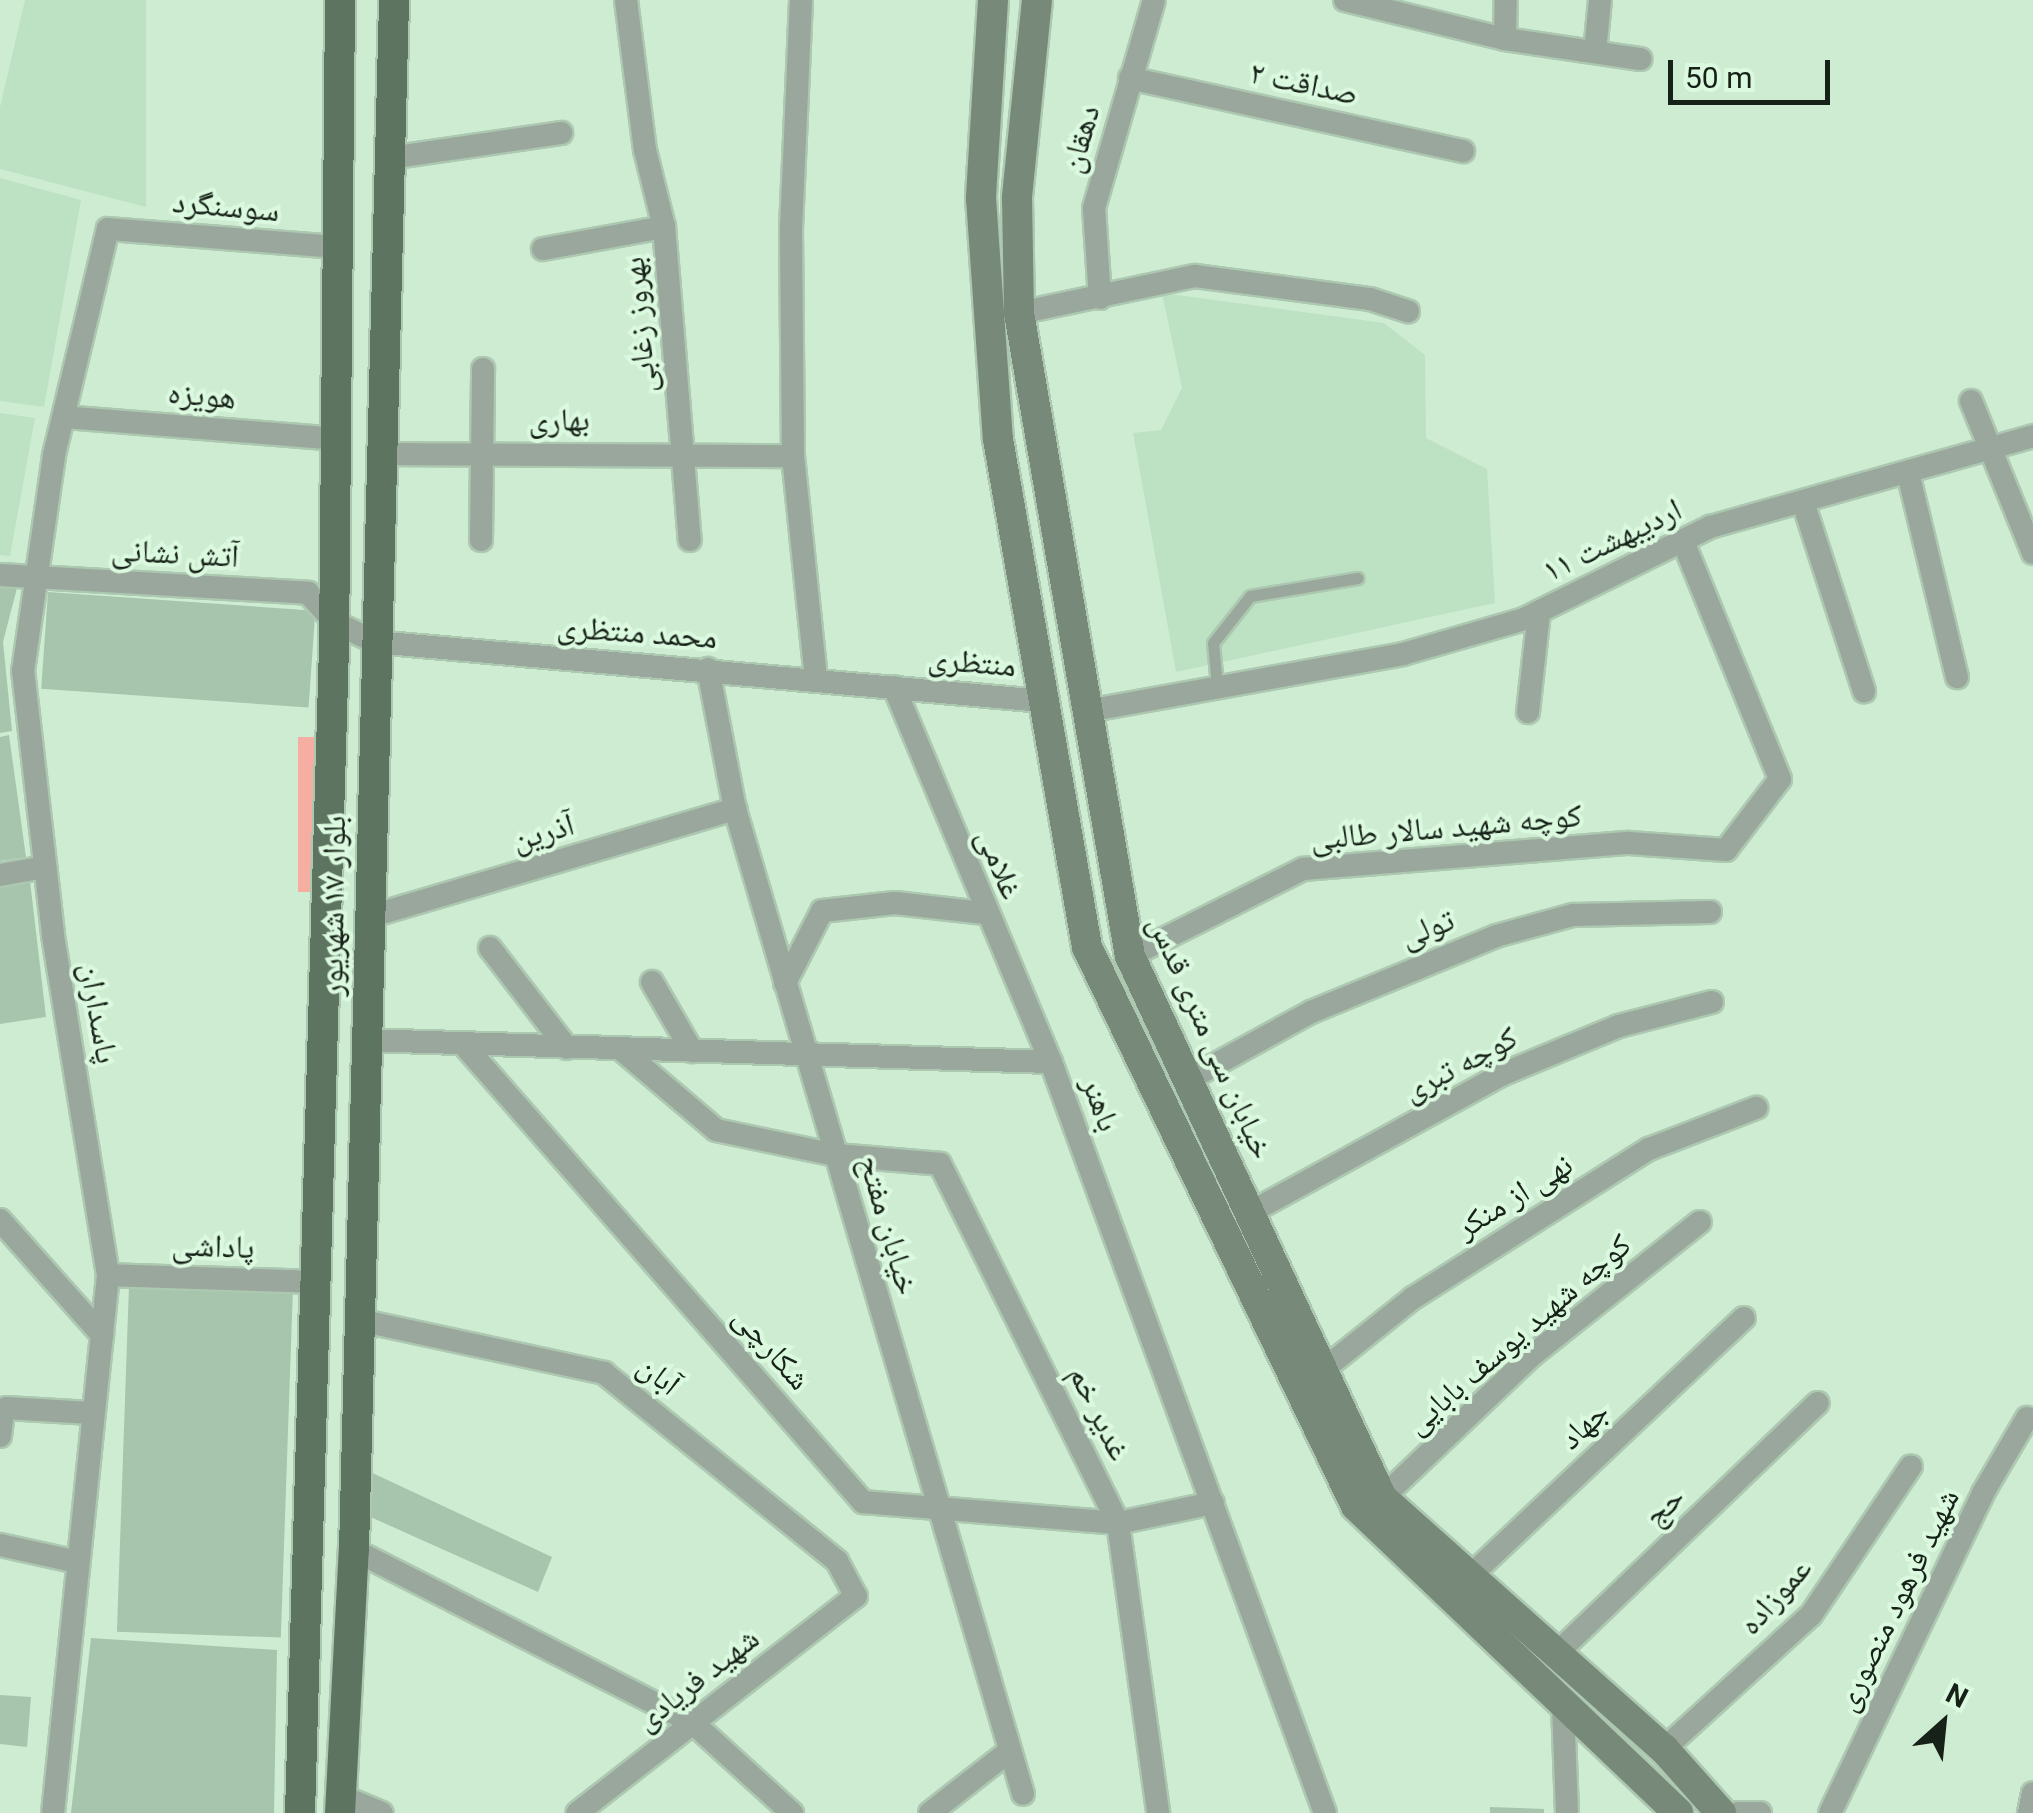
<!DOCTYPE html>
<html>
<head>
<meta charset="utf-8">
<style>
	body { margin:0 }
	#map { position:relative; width:2033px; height:1813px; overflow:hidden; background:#ceecd2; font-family:Roboto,"Noto Naskh Arabic",sans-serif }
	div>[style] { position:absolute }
	.built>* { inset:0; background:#bde2c3 }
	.green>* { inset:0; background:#f6ada2; transform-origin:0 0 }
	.building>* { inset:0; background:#a7c5ac; transform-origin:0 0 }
	.roads { filter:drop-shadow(2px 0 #adc8b1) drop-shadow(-2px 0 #adc8b1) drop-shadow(0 2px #adc8b1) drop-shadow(0 -2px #adc8b1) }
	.lane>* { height:11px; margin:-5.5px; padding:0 5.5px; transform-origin:5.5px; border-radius:5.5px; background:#9aa79c }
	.street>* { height:22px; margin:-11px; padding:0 11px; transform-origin:11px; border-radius:11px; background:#9aa79c }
	.secondary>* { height:30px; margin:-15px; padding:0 15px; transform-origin:15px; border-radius:15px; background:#778979 }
	.primary>* { height:30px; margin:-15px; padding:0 15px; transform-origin:15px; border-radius:15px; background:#5d7461 }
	span { translate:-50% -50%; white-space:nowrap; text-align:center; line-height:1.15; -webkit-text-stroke:8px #dbf9df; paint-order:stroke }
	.street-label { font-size:32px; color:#162218 }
	.north { position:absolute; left:1893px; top:1673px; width:100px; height:100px; -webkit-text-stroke:8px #dbf9df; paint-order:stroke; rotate:27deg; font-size:28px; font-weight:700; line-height:40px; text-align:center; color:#162218 }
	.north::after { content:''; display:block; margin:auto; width:35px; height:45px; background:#162218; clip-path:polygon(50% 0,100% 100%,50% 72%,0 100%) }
	.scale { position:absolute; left:1668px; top:60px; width:162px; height:45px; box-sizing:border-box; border:5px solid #162218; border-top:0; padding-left:12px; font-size:30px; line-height:35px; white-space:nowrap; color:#162218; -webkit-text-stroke:8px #dbf9df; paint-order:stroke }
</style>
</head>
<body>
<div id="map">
	<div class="built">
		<i style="clip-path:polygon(25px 0,146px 0,146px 207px,0 169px,0 107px)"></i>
		<i style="clip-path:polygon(0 178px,81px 200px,44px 407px,0 401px)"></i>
		<i style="clip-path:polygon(1162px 293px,1384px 323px,1425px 355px,1426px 438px,1487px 469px,1495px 603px,1176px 672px,1133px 433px,1161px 430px,1182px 388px)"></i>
		<i style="clip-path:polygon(0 413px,35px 418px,10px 556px,0 555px)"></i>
	</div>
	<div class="green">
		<i style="left:298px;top:737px;width:16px;height:155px"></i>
	</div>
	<div class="building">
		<i style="clip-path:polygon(0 583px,18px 584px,3px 642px,12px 731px,0 733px)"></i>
		<i style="left:48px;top:592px;width:268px;height:97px;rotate:4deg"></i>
		<i style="clip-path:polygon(9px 735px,26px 857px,0 861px,0 737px)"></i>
		<i style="clip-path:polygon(30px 881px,46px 1017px,0 1024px,0 886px)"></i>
		<i style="left:129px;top:1285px;width:164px;height:347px;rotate:2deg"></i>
		<i style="clip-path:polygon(364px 1469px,552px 1557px,538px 1592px,366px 1515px)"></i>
		<i style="clip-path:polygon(91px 1638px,277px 1650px,274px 1813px,71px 1813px)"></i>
		<i style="clip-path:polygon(0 1695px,31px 1697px,27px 1747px,0 1744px)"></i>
		<i style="clip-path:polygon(1490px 1807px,1544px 1809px,1544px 1813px,1490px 1813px)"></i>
	</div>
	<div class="roads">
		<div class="lane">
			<i style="left:1217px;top:685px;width:42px;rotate:-95.4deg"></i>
			<i style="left:1213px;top:643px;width:60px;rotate:-51.8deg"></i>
			<i style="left:1250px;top:596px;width:109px;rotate:-9.5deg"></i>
		</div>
		<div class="street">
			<i style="left:626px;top:0;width:151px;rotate:82.8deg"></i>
			<i style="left:645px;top:150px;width:79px;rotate:76.1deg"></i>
			<i style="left:801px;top:0;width:229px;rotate:92.5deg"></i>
			<i style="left:791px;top:229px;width:227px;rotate:89.5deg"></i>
			<i style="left:793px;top:456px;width:223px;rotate:84.1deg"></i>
			<i style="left:1345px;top:0;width:165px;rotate:13.7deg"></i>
			<i style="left:1505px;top:39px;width:137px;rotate:8.4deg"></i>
			<i style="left:1505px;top:39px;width:39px;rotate:-89deg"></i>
			<i style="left:1595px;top:52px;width:52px;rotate:-84.5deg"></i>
			<i style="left:1130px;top:78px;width:341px;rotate:12.4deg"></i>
			<i style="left:389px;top:158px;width:174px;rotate:-8.3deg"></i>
			<i style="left:543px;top:249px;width:123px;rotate:-10.3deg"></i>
			<i style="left:664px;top:227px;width:314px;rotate:85.3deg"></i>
			<i style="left:1100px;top:298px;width:90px;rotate:-93.8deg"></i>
			<i style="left:1094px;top:208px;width:216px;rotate:-73.9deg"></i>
			<i style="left:1019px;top:313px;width:180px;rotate:-11.9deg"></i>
			<i style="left:1195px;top:276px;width:177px;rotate:7.5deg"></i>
			<i style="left:1370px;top:299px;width:40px;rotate:18deg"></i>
			<i style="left:1971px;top:401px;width:164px;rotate:67.8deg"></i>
			<i style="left:64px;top:417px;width:273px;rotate:4.6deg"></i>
			<i style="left:385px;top:454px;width:408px;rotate:0.3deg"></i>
			<i style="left:1908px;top:473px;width:210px;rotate:76.5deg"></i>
			<i style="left:1803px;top:502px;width:199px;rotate:72.1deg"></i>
			<i style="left:481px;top:540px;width:171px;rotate:-89.3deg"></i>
			<i style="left:0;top:575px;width:309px;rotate:3.3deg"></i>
			<i style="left:308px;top:593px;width:39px;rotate:48deg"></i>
			<i style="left:334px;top:622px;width:46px;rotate:26deg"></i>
			<i style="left:375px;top:642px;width:671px;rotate:5.05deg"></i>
			<i style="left:708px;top:669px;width:143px;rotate:79.1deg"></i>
			<i style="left:735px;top:809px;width:1026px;rotate:73.7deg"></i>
			<i style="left:894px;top:687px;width:407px;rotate:67.3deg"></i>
			<i style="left:1051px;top:1062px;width:799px;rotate:69.96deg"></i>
			<i style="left:1087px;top:711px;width:321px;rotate:-10.2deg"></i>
			<i style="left:1403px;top:654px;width:126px;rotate:-16.1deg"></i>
			<i style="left:1524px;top:619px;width:208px;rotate:-26.3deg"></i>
			<i style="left:1710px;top:527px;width:336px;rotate:-15.7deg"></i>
			<i style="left:1528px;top:712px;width:101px;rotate:-83.7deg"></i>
			<i style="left:0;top:875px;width:46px;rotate:-10.1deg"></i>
			<i style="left:368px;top:917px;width:383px;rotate:-16.4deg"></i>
			<i style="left:490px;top:948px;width:126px;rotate:52.4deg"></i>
			<i style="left:1130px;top:956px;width:194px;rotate:-26.7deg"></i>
			<i style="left:1303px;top:869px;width:327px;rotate:-4.6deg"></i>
			<i style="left:1629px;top:843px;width:97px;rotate:4.1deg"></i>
			<i style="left:1726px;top:850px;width:89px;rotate:-52.7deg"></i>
			<i style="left:1780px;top:779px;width:257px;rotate:-112.2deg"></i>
			<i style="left:652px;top:982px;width:80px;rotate:59.9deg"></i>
			<i style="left:785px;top:983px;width:81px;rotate:-62.8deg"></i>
			<i style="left:822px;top:911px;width:73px;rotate:-6.3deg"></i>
			<i style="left:895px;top:903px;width:90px;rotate:6.4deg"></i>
			<i style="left:365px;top:1040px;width:686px;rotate:1.84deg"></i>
			<i style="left:464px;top:1045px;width:607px;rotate:48.88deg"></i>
			<i style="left:863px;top:1502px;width:256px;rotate:4.7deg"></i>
			<i style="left:1118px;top:1523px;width:97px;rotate:-11.9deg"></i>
			<i style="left:622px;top:1050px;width:123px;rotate:40.4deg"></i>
			<i style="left:716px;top:1130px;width:123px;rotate:11.8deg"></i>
			<i style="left:836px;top:1155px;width:104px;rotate:4.9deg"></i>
			<i style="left:940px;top:1164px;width:401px;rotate:63.6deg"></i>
			<i style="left:1118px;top:1523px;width:293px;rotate:82.1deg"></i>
			<i style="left:1189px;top:1079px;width:139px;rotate:-28.8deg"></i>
			<i style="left:1311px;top:1012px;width:200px;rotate:-22.3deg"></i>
			<i style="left:1496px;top:936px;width:80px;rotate:-15.3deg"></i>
			<i style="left:1573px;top:915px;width:137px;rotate:-1.3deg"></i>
			<i style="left:1251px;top:1212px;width:287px;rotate:-28.7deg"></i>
			<i style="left:1503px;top:1074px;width:126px;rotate:-22.5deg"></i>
			<i style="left:1619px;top:1026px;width:96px;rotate:-14.5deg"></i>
			<i style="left:0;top:1220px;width:154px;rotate:48.4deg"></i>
			<i style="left:108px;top:1275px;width:207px;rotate:1.9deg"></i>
			<i style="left:359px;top:1320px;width:251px;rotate:12.2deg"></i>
			<i style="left:604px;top:1373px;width:299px;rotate:38.9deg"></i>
			<i style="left:837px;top:1561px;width:40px;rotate:62deg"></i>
			<i style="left:856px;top:1596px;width:353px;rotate:142.1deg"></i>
			<i style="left:1324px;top:1369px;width:114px;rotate:-38.6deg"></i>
			<i style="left:1413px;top:1298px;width:279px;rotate:-32.3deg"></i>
			<i style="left:1649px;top:1149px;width:115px;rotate:-21deg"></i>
			<i style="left:6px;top:1408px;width:85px;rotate:3.4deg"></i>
			<i style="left:0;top:1436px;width:17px;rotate:-83deg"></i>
			<i style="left:1382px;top:1498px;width:204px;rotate:-43.6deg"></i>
			<i style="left:1530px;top:1357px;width:217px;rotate:-38.5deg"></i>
			<i style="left:0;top:1545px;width:80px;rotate:12.3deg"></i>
			<i style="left:354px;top:1550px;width:381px;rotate:27deg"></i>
			<i style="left:693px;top:1723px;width:134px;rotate:42.3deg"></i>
			<i style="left:1468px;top:1578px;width:379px;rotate:-43.3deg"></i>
			<i style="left:1555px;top:1655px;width:364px;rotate:-43.8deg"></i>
			<i style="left:1563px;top:1704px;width:109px;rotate:87.9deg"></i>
			<i style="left:1664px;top:1749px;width:199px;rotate:-42.4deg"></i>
			<i style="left:1811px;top:1615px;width:179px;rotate:-56.1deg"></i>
			<i style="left:341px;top:1796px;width:44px;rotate:22.5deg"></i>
			<i style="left:53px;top:1813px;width:541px;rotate:-84.16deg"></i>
			<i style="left:108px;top:1275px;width:345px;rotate:-99.2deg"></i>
			<i style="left:53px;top:934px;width:265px;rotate:-96.5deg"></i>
			<i style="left:23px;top:671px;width:218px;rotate:-81.8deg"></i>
			<i style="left:54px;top:455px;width:232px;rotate:-76.6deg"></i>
			<i style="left:108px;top:229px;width:231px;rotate:4.5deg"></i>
			<i style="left:930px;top:1813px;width:99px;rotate:-38deg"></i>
			<i style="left:1738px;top:1813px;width:22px"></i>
			<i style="left:1830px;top:1813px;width:355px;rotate:-64.4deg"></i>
			<i style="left:1983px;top:1493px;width:87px;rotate:-59.6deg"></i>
			<i style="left:2029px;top:1813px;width:20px;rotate:-79deg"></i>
		</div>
		<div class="secondary">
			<i style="left:993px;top:0;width:198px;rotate:93.5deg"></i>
			<i style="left:981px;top:198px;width:242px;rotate:86deg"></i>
			<i style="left:998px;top:439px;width:516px;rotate:80.06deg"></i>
			<i style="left:1087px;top:947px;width:620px;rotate:64.3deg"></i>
			<i style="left:1356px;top:1506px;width:445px;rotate:43.6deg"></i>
			<i style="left:1037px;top:0;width:199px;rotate:95.8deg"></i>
			<i style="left:1017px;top:198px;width:115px;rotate:89deg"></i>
			<i style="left:1019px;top:313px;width:653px;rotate:80.21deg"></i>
			<i style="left:1130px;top:956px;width:598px;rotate:65.06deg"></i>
			<i style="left:1382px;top:1498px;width:378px;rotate:41.7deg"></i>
			<i style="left:1664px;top:1749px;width:86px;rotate:48.3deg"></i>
		</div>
		<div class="primary">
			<i style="left:300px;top:1813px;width:1164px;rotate:-88.33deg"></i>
			<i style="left:334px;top:649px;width:649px;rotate:-89.47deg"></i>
			<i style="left:340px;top:1813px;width:263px;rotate:-87deg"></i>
			<i style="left:354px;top:1550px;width:1551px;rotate:-88.52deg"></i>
		</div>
	</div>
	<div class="street-label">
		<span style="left:1304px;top:83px;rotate:12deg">صداقت ۲</span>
		<span style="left:1080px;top:139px;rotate:-74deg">دهقان</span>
		<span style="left:226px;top:206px;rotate:5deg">سوسنگرد</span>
		<span style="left:639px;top:325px;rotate:-95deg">بهروز زغابی</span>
		<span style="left:202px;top:395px;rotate:5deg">هویزه</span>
		<span style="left:559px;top:420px;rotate:-1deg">بهاری</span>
		<span style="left:1612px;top:540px;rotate:-26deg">۱۱ اردیبهشت</span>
		<span style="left:175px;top:553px;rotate:3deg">آتش نشانی</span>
		<span style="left:637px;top:632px;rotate:4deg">محمد منتظری</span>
		<span style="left:972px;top:662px;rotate:5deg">منتظری</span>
		<span style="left:1446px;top:827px;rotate:-5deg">کوچه شهید سالار طالبی</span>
		<span style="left:543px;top:832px;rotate:-16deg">آذرین</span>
		<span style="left:1000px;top:864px;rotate:68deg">غلامی</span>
		<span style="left:333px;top:906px;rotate:-89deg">بلوار ١٧ شهریور</span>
		<span style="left:1427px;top:928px;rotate:-21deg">تولی</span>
		<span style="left:99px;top:1013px;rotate:80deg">پاسداران</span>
		<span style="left:1211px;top:1037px;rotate:66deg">خیابان سی متری قدس</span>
		<span style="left:1460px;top:1064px;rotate:-28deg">کوچه تبری</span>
		<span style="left:1101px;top:1104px;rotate:70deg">باهنر</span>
		<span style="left:1514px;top:1196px;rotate:-32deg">نهی از منکر</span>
		<span style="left:889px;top:1225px;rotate:74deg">خیابان مفتح</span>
		<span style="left:213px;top:1246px;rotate:2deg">پاداشی</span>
		<span style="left:1518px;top:1334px;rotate:-41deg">کوچه شهید یوسف بابایی</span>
		<span style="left:772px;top:1348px;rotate:49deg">شکارچی</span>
		<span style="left:659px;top:1375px;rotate:39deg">آبان</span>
		<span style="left:1100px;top:1413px;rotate:64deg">غدیر خم</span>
		<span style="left:1584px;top:1425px;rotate:-43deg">جهاد</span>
		<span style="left:1664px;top:1506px;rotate:-44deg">حج</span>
		<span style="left:1775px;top:1596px;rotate:-48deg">عموزاده</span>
		<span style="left:1897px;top:1600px;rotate:-64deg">شهید فرهود منصوری</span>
		<span style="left:697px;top:1679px;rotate:-38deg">شهید فریادی</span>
	</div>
	<div class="north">N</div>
	<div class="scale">50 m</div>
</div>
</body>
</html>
